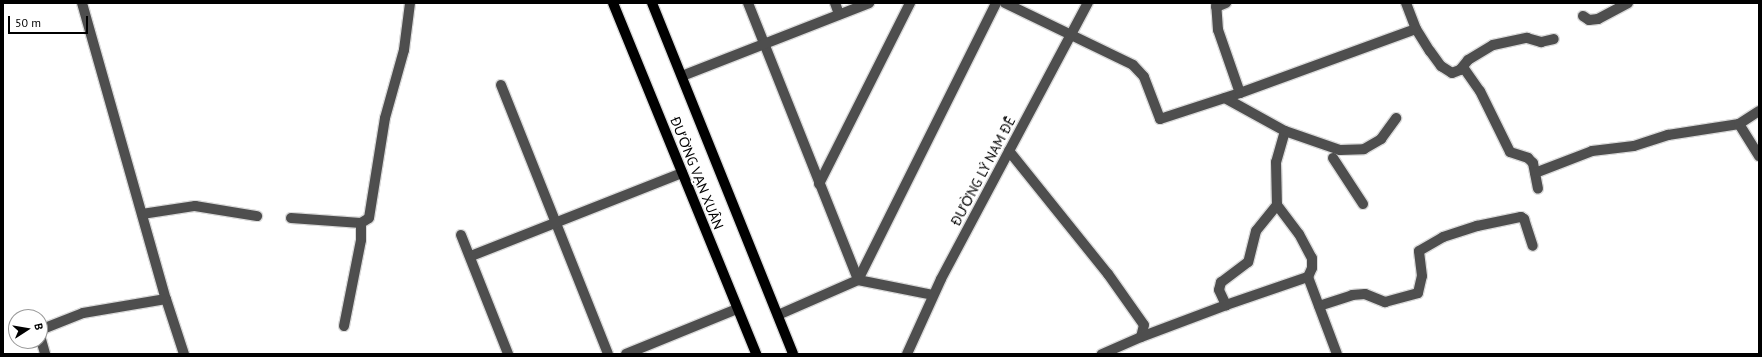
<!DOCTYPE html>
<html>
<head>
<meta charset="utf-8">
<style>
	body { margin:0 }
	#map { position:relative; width:1762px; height:357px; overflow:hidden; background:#fff; font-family:"PT Sans",sans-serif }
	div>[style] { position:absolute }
	.roads { filter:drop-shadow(1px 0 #dbdbdb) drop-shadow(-1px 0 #dbdbdb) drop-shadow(0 1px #dbdbdb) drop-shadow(0 -1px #dbdbdb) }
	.minor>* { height:10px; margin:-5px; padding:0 5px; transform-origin:5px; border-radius:5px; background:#4e4e4e }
	.major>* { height:10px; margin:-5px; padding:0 5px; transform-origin:5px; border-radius:5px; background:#000 }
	span { translate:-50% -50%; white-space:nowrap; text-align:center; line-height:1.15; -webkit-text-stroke:3.5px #fff; paint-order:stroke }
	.street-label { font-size:14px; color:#000 }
	.frame { position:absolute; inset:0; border:4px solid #000; pointer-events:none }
	.north { position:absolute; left:8px; top:309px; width:40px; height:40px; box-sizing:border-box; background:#fff; border:1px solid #999; border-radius:50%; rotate:78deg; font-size:11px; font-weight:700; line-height:16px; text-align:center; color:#000 }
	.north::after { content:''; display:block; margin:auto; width:14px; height:18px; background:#000; clip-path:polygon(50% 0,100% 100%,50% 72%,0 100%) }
	.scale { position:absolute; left:8px; top:16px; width:80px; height:18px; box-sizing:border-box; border:2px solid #000; border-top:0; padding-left:5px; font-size:12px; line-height:14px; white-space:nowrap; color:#000; -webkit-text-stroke:3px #fff; paint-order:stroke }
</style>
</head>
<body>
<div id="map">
	<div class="roads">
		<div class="minor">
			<i style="left:82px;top:3px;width:308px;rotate:74.2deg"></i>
			<i style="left:166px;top:299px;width:58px;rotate:71.9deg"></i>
			<i style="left:748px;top:3px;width:298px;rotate:68.3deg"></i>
			<i style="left:858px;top:280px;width:76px;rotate:11.3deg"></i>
			<i style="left:835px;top:3px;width:12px;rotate:70deg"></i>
			<i style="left:1005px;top:3px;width:142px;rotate:25.8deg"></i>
			<i style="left:1133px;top:65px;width:16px;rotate:47deg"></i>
			<i style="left:1144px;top:77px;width:45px;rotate:69.1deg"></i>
			<i style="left:1160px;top:119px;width:84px;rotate:-18deg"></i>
			<i style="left:1240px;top:93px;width:67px;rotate:-109.2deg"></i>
			<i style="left:1218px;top:30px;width:27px;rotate:-94deg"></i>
			<i style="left:1406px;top:3px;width:28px;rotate:69deg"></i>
			<i style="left:1416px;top:29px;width:26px;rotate:58deg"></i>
			<i style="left:1430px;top:51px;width:19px;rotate:54deg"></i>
			<i style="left:1441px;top:66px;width:13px;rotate:32deg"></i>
			<i style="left:1452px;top:73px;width:9px;rotate:-21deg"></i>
			<i style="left:1460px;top:70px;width:13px;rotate:-51deg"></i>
			<i style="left:1468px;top:60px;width:29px;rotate:-31deg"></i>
			<i style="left:1493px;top:45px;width:35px;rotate:-12deg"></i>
			<i style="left:1527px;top:38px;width:15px;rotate:16deg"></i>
			<i style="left:1541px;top:42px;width:13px;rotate:-13deg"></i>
			<i style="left:1216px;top:7px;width:11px;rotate:-22deg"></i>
			<i style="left:1583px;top:16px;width:7px;rotate:34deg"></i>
			<i style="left:1589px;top:20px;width:9px;rotate:-6deg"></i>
			<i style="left:1598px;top:19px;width:34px;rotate:-28deg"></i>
			<i style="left:1463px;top:67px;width:29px;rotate:55deg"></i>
			<i style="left:1480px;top:91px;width:68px;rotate:63.8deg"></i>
			<i style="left:1510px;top:152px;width:19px;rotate:18deg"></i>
			<i style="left:1528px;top:158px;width:7px;rotate:45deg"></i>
			<i style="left:1533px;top:163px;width:26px;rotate:79deg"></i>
			<i style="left:682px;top:76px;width:201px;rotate:-21.3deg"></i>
			<i style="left:501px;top:85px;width:289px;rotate:68.3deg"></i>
			<i style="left:1240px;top:93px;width:187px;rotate:-20deg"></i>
			<i style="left:1225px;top:98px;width:68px;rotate:28.8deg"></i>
			<i style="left:1285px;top:131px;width:32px;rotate:106deg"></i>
			<i style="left:1276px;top:162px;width:43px;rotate:88.7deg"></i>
			<i style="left:1277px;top:205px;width:33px;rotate:129deg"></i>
			<i style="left:1256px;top:231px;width:32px;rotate:104deg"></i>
			<i style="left:1248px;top:262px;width:34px;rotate:143deg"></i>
			<i style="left:1221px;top:282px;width:8px;rotate:104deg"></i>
			<i style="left:1219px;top:290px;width:17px;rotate:65deg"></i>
			<i style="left:1226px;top:305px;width:87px;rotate:-18.9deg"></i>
			<i style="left:1308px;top:277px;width:82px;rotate:69.4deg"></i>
			<i style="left:1739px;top:124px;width:38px;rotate:58deg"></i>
			<i style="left:1285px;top:131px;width:58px;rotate:19.1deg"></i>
			<i style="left:1340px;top:150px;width:24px;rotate:-2deg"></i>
			<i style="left:1364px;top:149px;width:20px;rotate:-30deg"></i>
			<i style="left:1381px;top:139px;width:26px;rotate:-54deg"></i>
			<i style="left:1009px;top:151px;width:158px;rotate:51.2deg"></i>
			<i style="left:1108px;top:274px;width:62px;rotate:54.8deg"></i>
			<i style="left:1144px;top:325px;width:12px;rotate:104deg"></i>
			<i style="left:1141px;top:337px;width:43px;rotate:156.4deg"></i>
			<i style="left:1333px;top:158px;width:55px;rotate:56.9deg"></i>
			<i style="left:1535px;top:173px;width:61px;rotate:-21.1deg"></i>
			<i style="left:1592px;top:151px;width:42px;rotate:-6.8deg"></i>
			<i style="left:1634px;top:146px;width:36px;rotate:-18deg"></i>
			<i style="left:1668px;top:135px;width:72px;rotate:-8.8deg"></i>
			<i style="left:1739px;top:124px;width:24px;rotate:-33deg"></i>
			<i style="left:819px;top:184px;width:203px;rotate:-63.3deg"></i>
			<i style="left:1277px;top:205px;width:36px;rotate:53deg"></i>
			<i style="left:1299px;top:234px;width:27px;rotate:62deg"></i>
			<i style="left:1312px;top:258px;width:10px;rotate:90deg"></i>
			<i style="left:1312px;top:268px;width:10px;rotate:114deg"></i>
			<i style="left:142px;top:214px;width:54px;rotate:-8.6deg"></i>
			<i style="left:195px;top:206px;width:63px;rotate:9.2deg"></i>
			<i style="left:291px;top:218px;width:70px;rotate:4.1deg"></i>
			<i style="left:361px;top:223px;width:9px;rotate:-32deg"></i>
			<i style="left:369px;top:218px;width:101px;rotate:-80.9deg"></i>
			<i style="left:385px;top:118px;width:71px;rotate:-74.4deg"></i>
			<i style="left:404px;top:50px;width:47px;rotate:-82.7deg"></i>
			<i style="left:461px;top:235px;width:128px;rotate:68.4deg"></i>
			<i style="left:471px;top:256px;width:227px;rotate:-21.5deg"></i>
			<i style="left:1319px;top:306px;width:35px;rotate:-18deg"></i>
			<i style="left:1352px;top:295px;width:13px;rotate:-4deg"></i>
			<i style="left:1365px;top:294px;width:22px;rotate:22deg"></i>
			<i style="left:1385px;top:302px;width:34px;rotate:-15deg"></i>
			<i style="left:1418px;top:293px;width:17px;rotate:-77deg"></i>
			<i style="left:1422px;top:276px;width:25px;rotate:-97deg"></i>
			<i style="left:1419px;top:251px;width:28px;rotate:-30deg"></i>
			<i style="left:1443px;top:237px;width:36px;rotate:-18deg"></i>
			<i style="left:1477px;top:226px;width:45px;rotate:-11.6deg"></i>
			<i style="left:1521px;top:217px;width:4px;rotate:34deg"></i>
			<i style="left:1524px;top:219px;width:28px;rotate:72deg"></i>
			<i style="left:778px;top:315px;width:87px;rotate:-23.6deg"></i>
			<i style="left:858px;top:280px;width:309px;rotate:-63.5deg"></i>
			<i style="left:344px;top:326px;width:88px;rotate:-78.8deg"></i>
			<i style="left:361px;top:240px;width:17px;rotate:-90deg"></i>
			<i style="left:40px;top:330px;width:46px;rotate:-21.6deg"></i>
			<i style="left:83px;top:313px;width:84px;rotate:-9.6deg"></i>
			<i style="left:40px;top:336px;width:19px;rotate:74deg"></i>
			<i style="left:1141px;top:337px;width:91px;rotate:-20.6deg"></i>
			<i style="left:626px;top:354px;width:120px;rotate:-22.1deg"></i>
			<i style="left:907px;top:354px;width:82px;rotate:-65.6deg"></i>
			<i style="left:941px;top:279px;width:313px;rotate:-62deg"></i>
		</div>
		<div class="major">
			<i style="left:613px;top:3px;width:379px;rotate:67.8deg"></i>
			<i style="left:652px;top:3px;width:378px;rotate:68.1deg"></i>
		</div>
	</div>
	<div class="street-label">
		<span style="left:983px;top:171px;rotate:-62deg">ĐƯỜNG LÝ NAM ĐẾ</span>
		<span style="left:697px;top:173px;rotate:68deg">ĐƯỜNG VẠN XUÂN</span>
	</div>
	<div class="frame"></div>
	<div class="north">B</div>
	<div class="scale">50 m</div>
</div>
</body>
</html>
